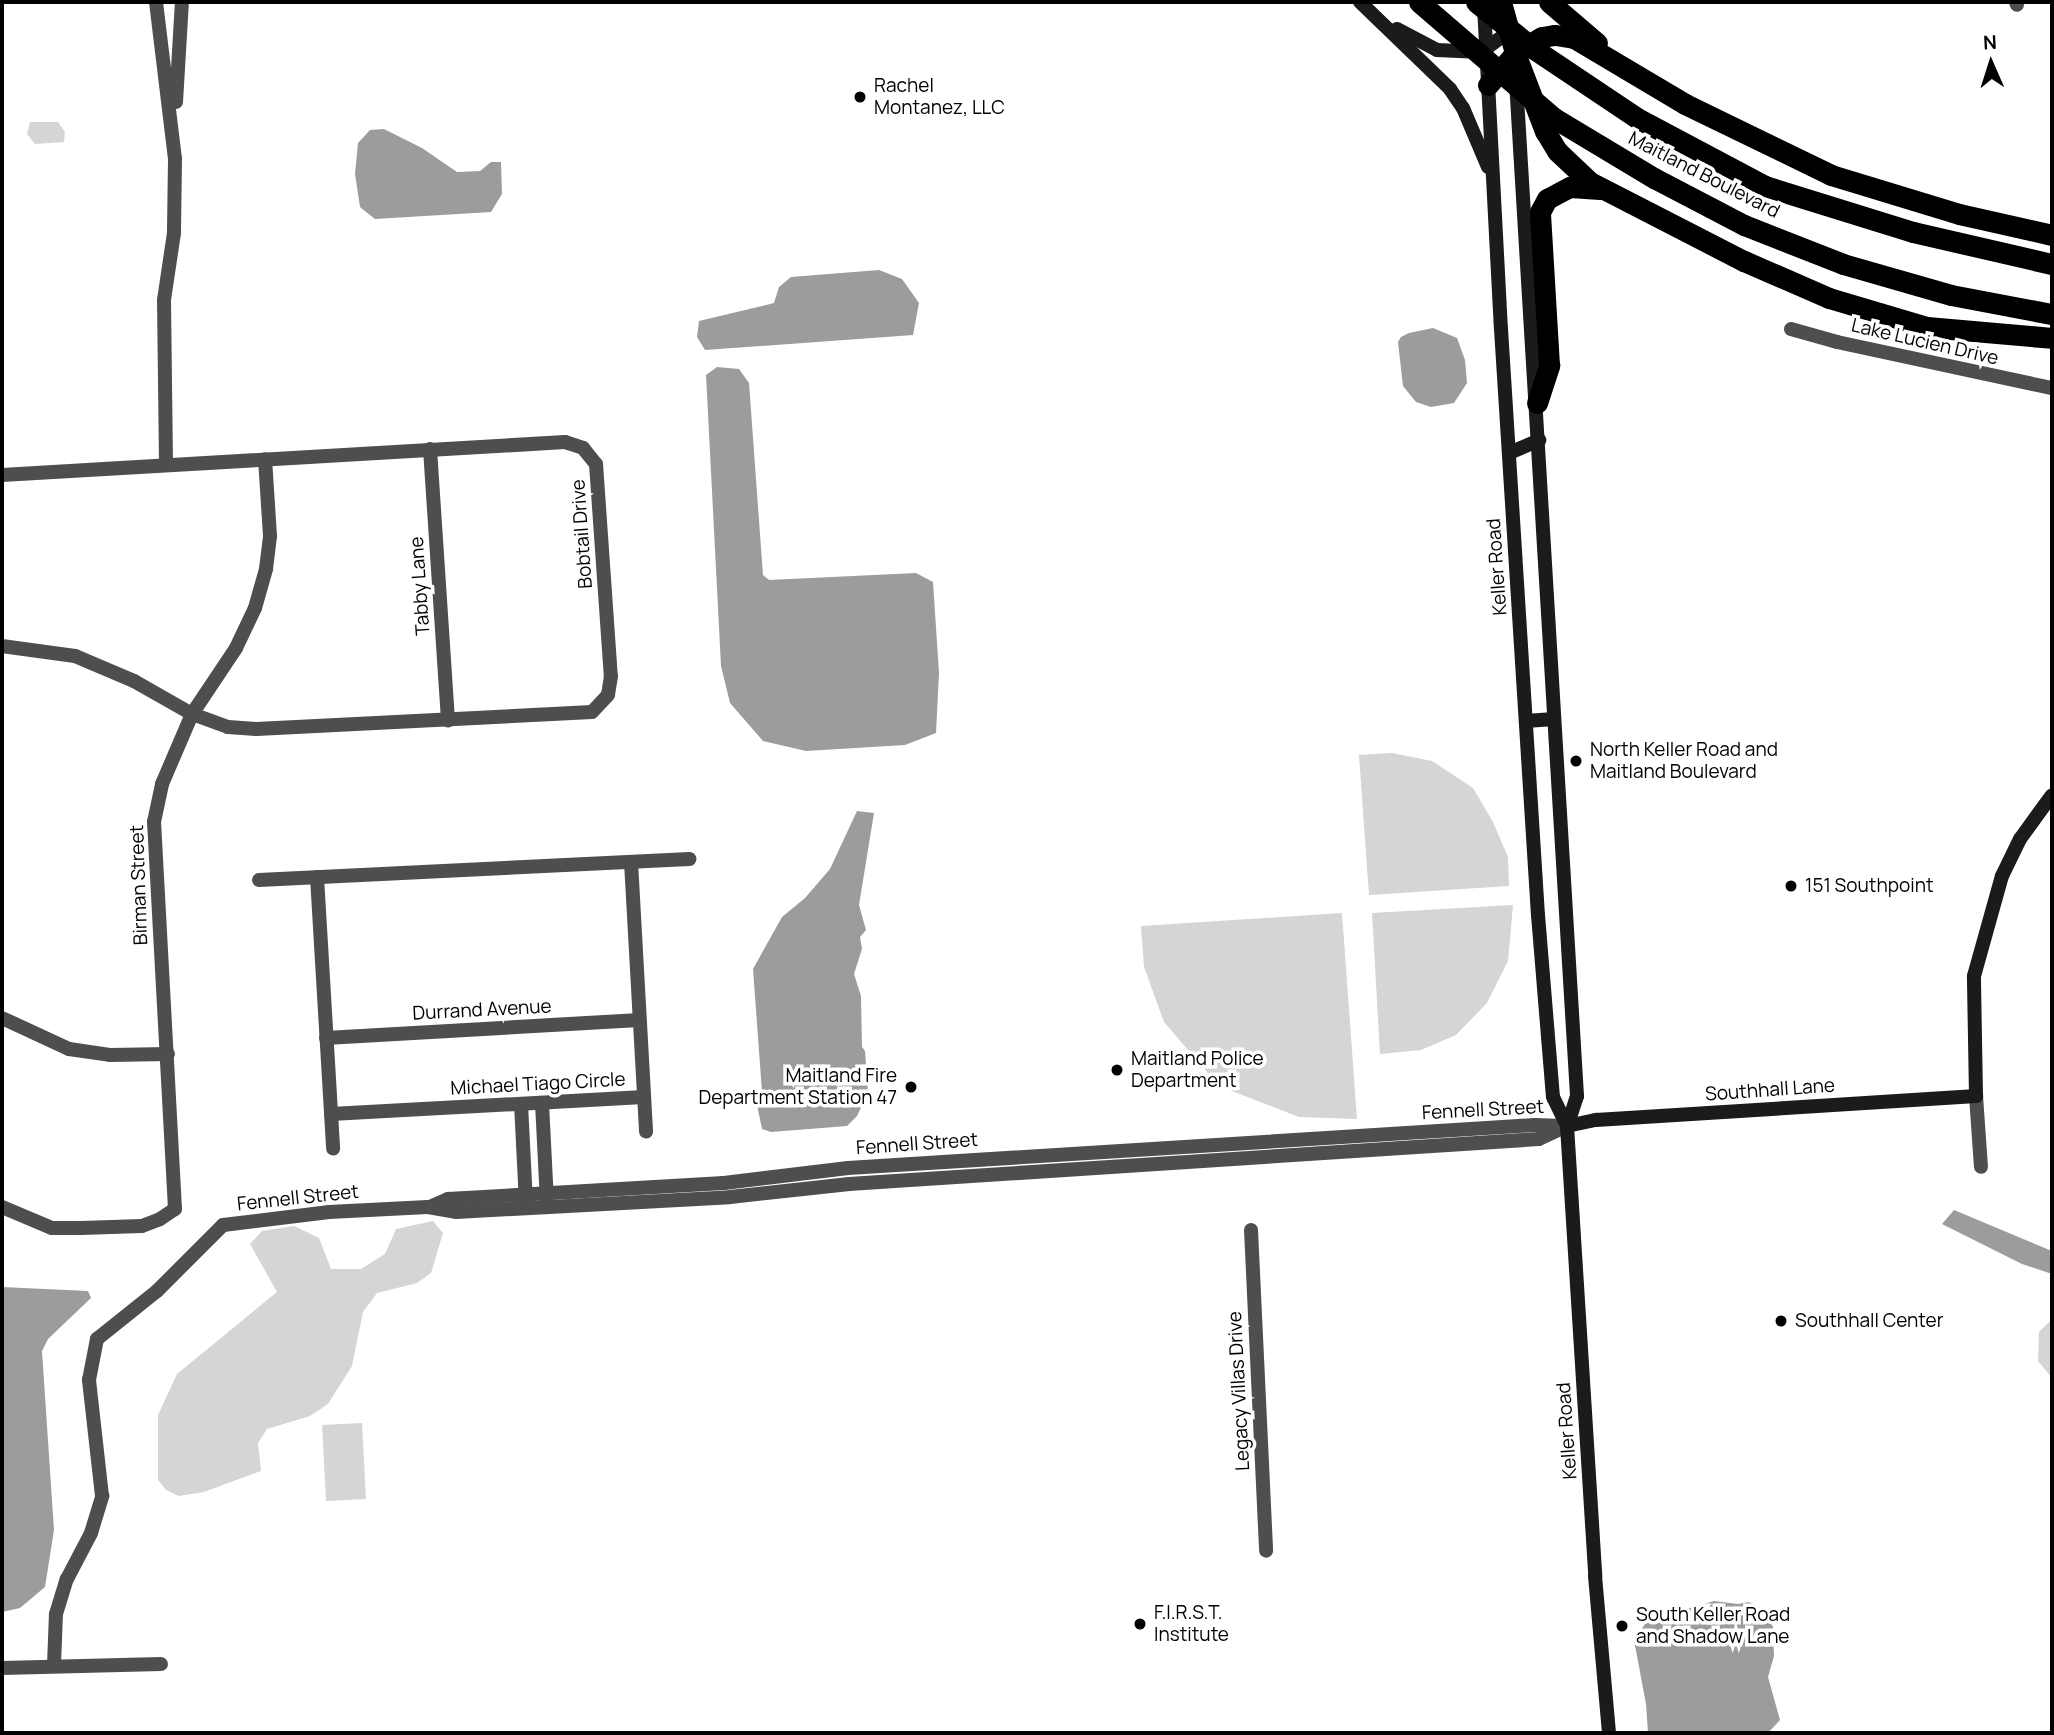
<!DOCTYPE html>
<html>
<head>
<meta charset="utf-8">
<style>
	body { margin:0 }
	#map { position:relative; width:2054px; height:1735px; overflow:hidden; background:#fff; font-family:Manrope,sans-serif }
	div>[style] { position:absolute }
	.green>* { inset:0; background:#d5d5d5; transform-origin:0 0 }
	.water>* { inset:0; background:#9c9c9c }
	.street>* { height:14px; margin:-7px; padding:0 7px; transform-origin:7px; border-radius:7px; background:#4e4e4e }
	.secondary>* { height:14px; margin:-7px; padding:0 7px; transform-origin:7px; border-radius:7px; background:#1b1b1b }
	.highway>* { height:21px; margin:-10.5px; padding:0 10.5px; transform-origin:10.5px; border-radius:10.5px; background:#000 }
	.dots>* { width:19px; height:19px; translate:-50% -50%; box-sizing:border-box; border:4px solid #fff; border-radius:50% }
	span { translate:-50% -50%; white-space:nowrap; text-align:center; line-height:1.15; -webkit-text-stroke:7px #fff; paint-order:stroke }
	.poi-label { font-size:19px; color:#000 }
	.left { translate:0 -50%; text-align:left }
	.right { translate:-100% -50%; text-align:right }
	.street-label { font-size:19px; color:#000 }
	.frame { position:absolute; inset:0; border:4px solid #000; pointer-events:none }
	.north { position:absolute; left:1956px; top:28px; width:70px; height:70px; -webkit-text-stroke:5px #fff; paint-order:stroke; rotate:357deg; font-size:19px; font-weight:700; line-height:28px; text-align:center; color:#000 }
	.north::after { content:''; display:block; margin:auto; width:24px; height:32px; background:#000; clip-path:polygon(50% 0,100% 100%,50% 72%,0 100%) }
</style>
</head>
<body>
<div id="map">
	<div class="green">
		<i style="clip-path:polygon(30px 122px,58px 122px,65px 132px,64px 142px,35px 144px,27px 134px)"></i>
		<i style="clip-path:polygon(1392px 753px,1432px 761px,1473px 788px,1493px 822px,1508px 857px,1509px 886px,1369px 895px,1359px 755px)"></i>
		<i style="clip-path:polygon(1513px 905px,1508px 961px,1487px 1003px,1456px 1035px,1421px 1050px,1380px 1054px,1372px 913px)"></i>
		<i style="clip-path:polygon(1342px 913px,1357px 1119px,1299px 1117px,1219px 1086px,1164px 1022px,1144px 967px,1141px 926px)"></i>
		<i style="clip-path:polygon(433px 1221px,443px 1233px,431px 1273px,417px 1283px,377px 1293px,363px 1312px,352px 1366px,328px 1404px,310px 1416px,267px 1429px,258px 1443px,261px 1471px,204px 1492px,179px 1496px,166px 1490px,158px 1480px,158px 1415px,177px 1374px,277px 1292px,250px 1244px,262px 1231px,294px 1226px,319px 1238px,331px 1269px,361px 1269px,385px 1254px,396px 1229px)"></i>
		<i style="clip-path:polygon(2052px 1319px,2052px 1378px,2038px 1361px,2039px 1332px)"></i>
		<i style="left:362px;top:1423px;width:76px;height:40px;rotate:87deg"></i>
	</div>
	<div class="water">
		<i style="clip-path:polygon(384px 129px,422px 148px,457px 172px,480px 171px,491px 162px,501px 162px,502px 194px,491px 212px,375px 219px,360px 207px,355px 174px,358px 143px,370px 130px)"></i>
		<i style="clip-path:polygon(879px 270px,902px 279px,919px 303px,913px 335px,705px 350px,697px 337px,699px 321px,774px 303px,779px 287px,791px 277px)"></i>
		<i style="clip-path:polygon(1433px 328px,1457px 338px,1465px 360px,1467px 383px,1454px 403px,1431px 407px,1416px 402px,1403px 386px,1398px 342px,1401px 337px,1409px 333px)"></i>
		<i style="clip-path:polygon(717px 367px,739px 369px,749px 383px,763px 575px,769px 580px,916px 573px,933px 582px,939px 673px,936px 733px,905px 745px,806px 751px,763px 741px,730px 703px,721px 666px,706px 375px)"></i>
		<i style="clip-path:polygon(857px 811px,874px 813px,859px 905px,866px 930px,860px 937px,862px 949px,854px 974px,861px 996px,862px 1047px,865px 1051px,868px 1093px,857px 1116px,847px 1126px,771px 1132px,762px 1129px,757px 1105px,762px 1092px,753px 969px,782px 917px,805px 898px,830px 869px)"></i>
		<i style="clip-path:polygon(1954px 1210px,2052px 1251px,2052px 1274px,2022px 1264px,1942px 1224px)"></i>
		<i style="clip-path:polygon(2px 1287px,88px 1291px,91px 1298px,48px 1339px,42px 1351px,54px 1530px,45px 1587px,20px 1608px,2px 1612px)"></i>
		<i style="clip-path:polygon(1714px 1601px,1738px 1604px,1749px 1602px,1766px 1611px,1773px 1627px,1774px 1656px,1768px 1677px,1780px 1720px,1768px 1733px,1648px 1733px,1646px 1704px,1634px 1640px,1645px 1624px,1665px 1615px)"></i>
	</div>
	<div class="street">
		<i style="left:156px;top:2px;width:158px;rotate:83.1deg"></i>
		<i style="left:175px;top:159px;width:74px;rotate:90.8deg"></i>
		<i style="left:174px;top:233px;width:68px;rotate:98.5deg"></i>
		<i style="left:164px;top:300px;width:164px;rotate:89.3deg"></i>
		<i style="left:2016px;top:2px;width:3px;rotate:72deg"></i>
		<i style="left:176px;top:102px;width:100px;rotate:-86.6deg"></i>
		<i style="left:1791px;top:329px;width:48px;rotate:15.8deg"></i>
		<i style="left:1837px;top:342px;width:220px;rotate:12.1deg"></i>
		<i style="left:430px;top:449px;width:272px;rotate:86.2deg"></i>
		<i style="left:2px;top:475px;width:564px;rotate:-3.35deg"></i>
		<i style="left:565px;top:442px;width:19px;rotate:18deg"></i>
		<i style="left:583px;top:448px;width:21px;rotate:51deg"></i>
		<i style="left:596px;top:464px;width:213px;rotate:86deg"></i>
		<i style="left:611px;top:676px;width:19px;rotate:99deg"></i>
		<i style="left:608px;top:695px;width:23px;rotate:133deg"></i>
		<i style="left:592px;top:712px;width:336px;rotate:177.1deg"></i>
		<i style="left:256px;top:729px;width:28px;rotate:-176deg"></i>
		<i style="left:228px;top:727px;width:38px;rotate:-160deg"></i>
		<i style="left:192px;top:714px;width:67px;rotate:-150.4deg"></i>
		<i style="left:134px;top:681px;width:64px;rotate:-157deg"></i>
		<i style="left:75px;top:656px;width:74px;rotate:-172.2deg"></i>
		<i style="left:631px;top:862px;width:270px;rotate:86.8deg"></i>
		<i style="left:317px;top:877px;width:272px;rotate:86.6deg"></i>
		<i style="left:259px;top:880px;width:431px;rotate:-2.8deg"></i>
		<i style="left:2px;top:1018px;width:74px;rotate:24.8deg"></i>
		<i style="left:69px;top:1049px;width:41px;rotate:8.3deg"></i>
		<i style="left:110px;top:1055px;width:58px;rotate:-1deg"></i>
		<i style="left:326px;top:1038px;width:314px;rotate:-3.3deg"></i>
		<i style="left:1976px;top:1096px;width:71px;rotate:86deg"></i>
		<i style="left:542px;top:1103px;width:100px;rotate:87.1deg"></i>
		<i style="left:521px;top:1104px;width:100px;rotate:87.1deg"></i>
		<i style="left:331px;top:1114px;width:313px;rotate:-3.1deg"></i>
		<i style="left:2px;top:1207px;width:54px;rotate:22.8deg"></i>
		<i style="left:52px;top:1228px;width:29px"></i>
		<i style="left:81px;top:1228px;width:61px;rotate:-1.9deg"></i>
		<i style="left:142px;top:1226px;width:19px;rotate:-21deg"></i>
		<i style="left:160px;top:1219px;width:18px;rotate:-34deg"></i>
		<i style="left:175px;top:1209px;width:388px;rotate:-93.1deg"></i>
		<i style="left:154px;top:822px;width:39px;rotate:-78deg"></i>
		<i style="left:162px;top:784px;width:76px;rotate:-66.8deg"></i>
		<i style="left:192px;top:714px;width:79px;rotate:-56.3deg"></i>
		<i style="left:236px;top:648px;width:44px;rotate:-64.6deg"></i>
		<i style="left:255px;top:608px;width:41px;rotate:-74.2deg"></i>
		<i style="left:266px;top:569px;width:33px;rotate:-83deg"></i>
		<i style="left:270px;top:536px;width:77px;rotate:-93.7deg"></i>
		<i style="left:430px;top:1207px;width:20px;rotate:-24deg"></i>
		<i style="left:448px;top:1199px;width:276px;rotate:-3.3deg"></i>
		<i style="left:724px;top:1183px;width:125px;rotate:-6.9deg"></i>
		<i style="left:848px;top:1168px;width:688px;rotate:-3.58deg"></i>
		<i style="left:1535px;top:1125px;width:28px;rotate:2deg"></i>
		<i style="left:1251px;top:1230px;width:321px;rotate:87.3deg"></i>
		<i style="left:54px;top:1665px;width:51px;rotate:-87.8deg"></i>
		<i style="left:56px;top:1614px;width:37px;rotate:-73deg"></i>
		<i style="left:67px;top:1579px;width:52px;rotate:-62.4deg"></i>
		<i style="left:91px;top:1533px;width:39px;rotate:-73deg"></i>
		<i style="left:102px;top:1496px;width:117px;rotate:-96.4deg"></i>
		<i style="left:89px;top:1380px;width:42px;rotate:-79deg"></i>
		<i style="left:97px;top:1339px;width:77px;rotate:-38.7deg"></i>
		<i style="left:157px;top:1291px;width:93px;rotate:-45deg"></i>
		<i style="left:223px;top:1225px;width:107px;rotate:-7deg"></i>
		<i style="left:329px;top:1212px;width:99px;rotate:-2.9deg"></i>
		<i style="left:428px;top:1207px;width:28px;rotate:10deg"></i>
		<i style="left:456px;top:1212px;width:274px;rotate:-3.1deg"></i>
		<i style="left:730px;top:1197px;width:120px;rotate:-6.2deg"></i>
		<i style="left:849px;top:1184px;width:691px;rotate:-3.73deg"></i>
		<i style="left:1539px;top:1139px;width:31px;rotate:-25deg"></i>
		<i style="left:2px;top:1668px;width:159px;rotate:-1.4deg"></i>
	</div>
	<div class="secondary">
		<i style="left:1360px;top:2px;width:125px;rotate:44deg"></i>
		<i style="left:1450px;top:89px;width:23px;rotate:56deg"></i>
		<i style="left:1463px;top:108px;width:64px;rotate:67deg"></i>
		<i style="left:1484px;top:6px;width:323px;rotate:87deg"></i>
		<i style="left:1501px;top:329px;width:587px;rotate:86.39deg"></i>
		<i style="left:1538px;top:915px;width:183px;rotate:85.3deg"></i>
		<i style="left:1553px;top:1097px;width:32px;rotate:64deg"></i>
		<i style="left:1567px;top:1126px;width:451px;rotate:86.4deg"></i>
		<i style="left:1595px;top:1576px;width:158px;rotate:84.9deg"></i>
		<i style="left:1397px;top:29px;width:45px;rotate:27.7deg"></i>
		<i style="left:1437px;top:50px;width:44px;rotate:2.6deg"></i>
		<i style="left:1481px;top:52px;width:27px;rotate:-36deg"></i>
		<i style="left:1503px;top:36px;width:13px;rotate:-63deg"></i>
		<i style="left:1516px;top:81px;width:1017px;rotate:86.56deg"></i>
		<i style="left:1577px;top:1096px;width:32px;rotate:108deg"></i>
		<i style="left:1509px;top:453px;width:33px;rotate:-23deg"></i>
		<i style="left:1526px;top:721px;width:28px;rotate:-4deg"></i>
		<i style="left:1567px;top:1126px;width:30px;rotate:-12deg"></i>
		<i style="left:1596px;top:1120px;width:381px;rotate:-3.6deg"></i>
		<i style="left:1976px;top:1096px;width:120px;rotate:-91deg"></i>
		<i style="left:1974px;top:976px;width:104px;rotate:-74.4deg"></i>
		<i style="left:2002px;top:876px;width:41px;rotate:-64.1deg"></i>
		<i style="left:2020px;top:839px;width:54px;rotate:-54deg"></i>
	</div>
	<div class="highway">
		<i style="left:1419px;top:2px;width:178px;rotate:40.7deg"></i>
		<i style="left:1554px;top:118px;width:117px;rotate:31deg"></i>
		<i style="left:1654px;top:178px;width:102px;rotate:27.6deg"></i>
		<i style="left:1744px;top:225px;width:106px;rotate:21.5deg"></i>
		<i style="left:1843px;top:264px;width:112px;rotate:16deg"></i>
		<i style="left:1951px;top:295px;width:103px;rotate:10.7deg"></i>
		<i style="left:1476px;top:2px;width:75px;rotate:39deg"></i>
		<i style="left:1534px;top:49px;width:124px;rotate:33.8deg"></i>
		<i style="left:1637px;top:118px;width:145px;rotate:28deg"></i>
		<i style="left:1765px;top:186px;width:155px;rotate:17.3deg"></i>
		<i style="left:1913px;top:232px;width:143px;rotate:13deg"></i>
		<i style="left:1501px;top:2px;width:53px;rotate:74.6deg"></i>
		<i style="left:1515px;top:53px;width:84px;rotate:69deg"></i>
		<i style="left:1545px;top:131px;width:23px;rotate:59deg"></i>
		<i style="left:1557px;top:151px;width:45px;rotate:43.2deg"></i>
		<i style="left:1590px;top:182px;width:173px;rotate:27.2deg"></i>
		<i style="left:1744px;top:261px;width:93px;rotate:23.5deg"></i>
		<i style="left:1829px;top:298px;width:102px;rotate:16.5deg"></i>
		<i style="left:1927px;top:327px;width:125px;rotate:5deg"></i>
		<i style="left:1549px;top:2px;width:63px;rotate:40.5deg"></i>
		<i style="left:1488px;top:85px;width:42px;rotate:-49.8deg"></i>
		<i style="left:1515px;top:53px;width:31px;rotate:-31deg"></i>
		<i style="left:1542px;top:37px;width:13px;rotate:-9deg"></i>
		<i style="left:1555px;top:35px;width:19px;rotate:9deg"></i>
		<i style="left:1574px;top:38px;width:129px;rotate:30.7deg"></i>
		<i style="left:1685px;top:104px;width:162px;rotate:25.9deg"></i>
		<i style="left:1831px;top:175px;width:134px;rotate:16.9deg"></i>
		<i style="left:1959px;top:214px;width:95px;rotate:12.7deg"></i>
		<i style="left:1537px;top:403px;width:40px;rotate:-72deg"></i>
		<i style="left:1549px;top:365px;width:153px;rotate:-93.4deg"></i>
		<i style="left:1540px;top:212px;width:15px;rotate:-62deg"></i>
		<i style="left:1547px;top:199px;width:26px;rotate:-28deg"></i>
		<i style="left:1570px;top:187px;width:30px;rotate:4deg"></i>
	</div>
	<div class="dots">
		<i style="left:860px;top:97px;background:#000"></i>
		<i style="left:1576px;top:761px;background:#000"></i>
		<i style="left:1791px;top:886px;background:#000"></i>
		<i style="left:1117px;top:1070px;background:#000"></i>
		<i style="left:911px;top:1087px;background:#000"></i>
		<i style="left:1781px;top:1321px;background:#000"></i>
		<i style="left:1140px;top:1624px;background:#000"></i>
		<i style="left:1622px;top:1626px;background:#000"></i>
	</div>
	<div class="poi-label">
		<span class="left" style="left:874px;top:97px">Rachel<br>Montanez, LLC</span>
		<span class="left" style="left:1590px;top:761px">North Keller Road and<br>Maitland Boulevard</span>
		<span class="left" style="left:1805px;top:886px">151 Southpoint</span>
		<span class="left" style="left:1131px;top:1070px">Maitland Police<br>Department</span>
		<span class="right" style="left:897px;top:1087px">Maitland Fire<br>Department Station 47</span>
		<span class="left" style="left:1795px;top:1321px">Southhall Center</span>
		<span class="left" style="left:1154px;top:1624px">F.I.R.S.T.<br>Institute</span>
		<span class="left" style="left:1636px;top:1626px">South Keller Road<br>and Shadow Lane</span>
	</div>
	<div class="street-label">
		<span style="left:1704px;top:175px;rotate:27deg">Maitland Boulevard</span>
		<span style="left:1925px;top:342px;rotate:13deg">Lake Lucien Drive</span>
		<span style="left:582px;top:534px;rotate:-94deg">Bobtail Drive</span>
		<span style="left:1497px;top:567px;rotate:-94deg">Keller Road</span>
		<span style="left:420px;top:586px;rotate:-94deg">Tabby Lane</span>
		<span style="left:139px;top:885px;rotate:-92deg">Birman Street</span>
		<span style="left:482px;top:1010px;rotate:-3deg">Durrand Avenue</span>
		<span style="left:538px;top:1084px;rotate:-3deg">Michael Tiago Circle</span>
		<span style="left:1770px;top:1090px;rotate:-4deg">Southhall Lane</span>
		<span style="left:1483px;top:1110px;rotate:-3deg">Fennell Street</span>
		<span style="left:917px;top:1144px;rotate:-4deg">Fennell Street</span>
		<span style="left:298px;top:1198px;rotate:-6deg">Fennell Street</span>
		<span style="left:1239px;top:1391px;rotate:-93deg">Legacy Villas Drive</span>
		<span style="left:1567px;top:1431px;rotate:-94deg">Keller Road</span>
	</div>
	<div class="frame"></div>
	<div class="north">N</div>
</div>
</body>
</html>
